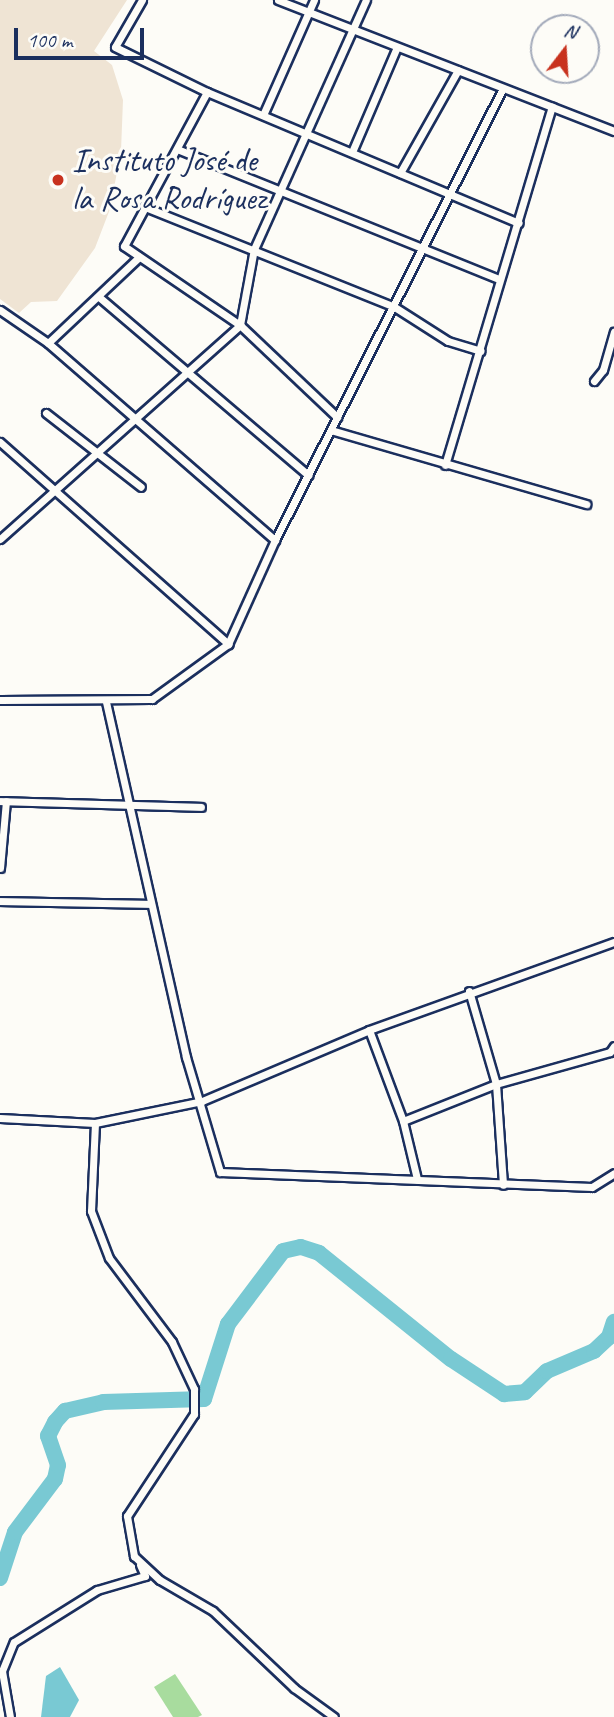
<!DOCTYPE html>
<html>
<head>
<meta charset="utf-8">
<style>
	body { margin:0 }
	#map { position:relative; width:614px; height:1717px; overflow:hidden; background:#fdfcf7; font-family:Caveat,sans-serif }
	div>[style] { position:absolute }
	.built>* { inset:0; background:#efe4d4 }
	.green>* { inset:0; background:#a8dc9e }
	.water>* { inset:0; background:#79c9d3 }
	.river>* { height:16px; margin:-8px; padding:0 8px; transform-origin:8px; border-radius:8px; background:#79c9d3 }
	.roads { filter:drop-shadow(2px 0 #1b2f5e) drop-shadow(-2px 0 #1b2f5e) drop-shadow(0 2px #1b2f5e) drop-shadow(0 -2px #1b2f5e) }
	.minor>* { height:7px; margin:-3.5px; padding:0 3.5px; transform-origin:3.5px; border-radius:3.5px; background:#fdfcf7 }
	.dots>* { width:19px; height:19px; translate:-50% -50%; box-sizing:border-box; border:4px solid #fdfcf7; border-radius:50% }
	span { translate:-50% -50%; white-space:nowrap; text-align:center; line-height:1.15; -webkit-text-stroke:6px #fdfcf7; paint-order:stroke }
	.poi-label { font-size:33px; color:#1b2f5e }
	.left { translate:0 -50%; text-align:left }
	.north { position:absolute; left:530px; top:14px; width:70px; height:70px; box-sizing:border-box; background:#fdfcf7; border:2px solid #a3aaba; border-radius:50%; rotate:17deg; font-size:19px; font-weight:700; line-height:28px; text-align:center; color:#1b2f5e }
	.north::after { content:''; display:block; margin:auto; width:24px; height:32px; background:#c8321e; clip-path:polygon(50% 0,100% 100%,50% 72%,0 100%) }
	.scale { position:absolute; left:14px; top:28px; width:130px; height:32px; box-sizing:border-box; border:4px solid #1b2f5e; border-top:0; padding-left:9px; font-size:21px; line-height:24px; white-space:nowrap; color:#1b2f5e; -webkit-text-stroke:5px #fdfcf7; paint-order:stroke }
</style>
</head>
<body>
<div id="map">
	<div class="built">
		<i style="clip-path:polygon(0 0,127px 0,94px 51px,112px 65px,123px 100px,121px 151px,110px 209px,95px 248px,57px 301px,31px 302px,19px 313px,0 299px)"></i>
	</div>
	<div class="green">
		<i style="clip-path:polygon(175px 1674px,202px 1715px,198px 1717px,173px 1717px,154px 1687px)"></i>
	</div>
	<div class="water">
		<i style="clip-path:polygon(60px 1667px,79px 1700px,70px 1717px,41px 1717px,46px 1676px)"></i>
	</div>
	<div class="river">
		<i style="left:0;top:1578px;width:48px;rotate:-71.9deg"></i>
		<i style="left:15px;top:1532px;width:66px;rotate:-53deg"></i>
		<i style="left:55px;top:1479px;width:14px;rotate:-78deg"></i>
		<i style="left:58px;top:1465px;width:31px;rotate:-109deg"></i>
		<i style="left:48px;top:1436px;width:16px;rotate:-63deg"></i>
		<i style="left:55px;top:1422px;width:15px;rotate:-48deg"></i>
		<i style="left:65px;top:1411px;width:39px;rotate:-13deg"></i>
		<i style="left:103px;top:1402px;width:101px;rotate:-1.7deg"></i>
		<i style="left:204px;top:1399px;width:79px;rotate:-72.3deg"></i>
		<i style="left:228px;top:1324px;width:91px;rotate:-53deg"></i>
		<i style="left:283px;top:1251px;width:18px;rotate:-13deg"></i>
		<i style="left:301px;top:1247px;width:19px;rotate:18deg"></i>
		<i style="left:319px;top:1253px;width:169px;rotate:38.8deg"></i>
		<i style="left:451px;top:1359px;width:64px;rotate:33.4deg"></i>
		<i style="left:504px;top:1394px;width:21px;rotate:-5deg"></i>
		<i style="left:525px;top:1392px;width:30px;rotate:-44deg"></i>
		<i style="left:547px;top:1371px;width:51px;rotate:-23.1deg"></i>
		<i style="left:594px;top:1351px;width:21px;rotate:-43deg"></i>
		<i style="left:609px;top:1337px;width:16px;rotate:-72deg"></i>
	</div>
	<div class="roads">
		<div class="minor">
			<i style="left:142px;top:0;width:54px;rotate:119.9deg"></i>
			<i style="left:115px;top:47px;width:102px;rotate:26.1deg"></i>
			<i style="left:207px;top:92px;width:338px;rotate:22.8deg"></i>
			<i style="left:278px;top:0;width:361px;rotate:21.3deg"></i>
			<i style="left:207px;top:92px;width:175px;rotate:118.3deg"></i>
			<i style="left:124px;top:246px;width:140px;rotate:34.3deg"></i>
			<i style="left:240px;top:325px;width:134px;rotate:43.5deg"></i>
			<i style="left:263px;top:115px;width:126px;rotate:-66.1deg"></i>
			<i style="left:177px;top:149px;width:347px;rotate:22deg"></i>
			<i style="left:352px;top:152px;width:114px;rotate:-66.8deg"></i>
			<i style="left:400px;top:173px;width:118px;rotate:-60.6deg"></i>
			<i style="left:145px;top:207px;width:267px;rotate:21.8deg"></i>
			<i style="left:393px;top:306px;width:65px;rotate:32.5deg"></i>
			<i style="left:448px;top:341px;width:34px;rotate:17deg"></i>
			<i style="left:139px;top:257px;width:125px;rotate:136.6deg"></i>
			<i style="left:48px;top:343px;width:301px;rotate:41deg"></i>
			<i style="left:99px;top:297px;width:275px;rotate:40.4deg"></i>
			<i style="left:0;top:310px;width:58px;rotate:34.5deg"></i>
			<i style="left:594px;top:381px;width:14px;rotate:-51deg"></i>
			<i style="left:603px;top:370px;width:40px;rotate:-74deg"></i>
			<i style="left:46px;top:413px;width:120px;rotate:37.9deg"></i>
			<i style="left:331px;top:430px;width:266px;rotate:16.2deg"></i>
			<i style="left:0;top:442px;width:305px;rotate:41.5deg"></i>
			<i style="left:445px;top:465px;width:374px;rotate:-73.4deg"></i>
			<i style="left:0;top:539px;width:322px;rotate:-41.7deg"></i>
			<i style="left:240px;top:325px;width:77px;rotate:-79.6deg"></i>
			<i style="left:254px;top:249px;width:273px;rotate:-65.8deg"></i>
			<i style="left:0;top:700px;width:152px;rotate:-0.4deg"></i>
			<i style="left:152px;top:699px;width:94px;rotate:-35.9deg"></i>
			<i style="left:228px;top:644px;width:114px;rotate:-65.7deg"></i>
			<i style="left:275px;top:540px;width:506px;rotate:-63.23deg"></i>
			<i style="left:106px;top:702px;width:364px;rotate:77.3deg"></i>
			<i style="left:186px;top:1057px;width:120px;rotate:73.5deg"></i>
			<i style="left:220px;top:1172px;width:372px;rotate:2.3deg"></i>
			<i style="left:592px;top:1187px;width:26px;rotate:-32deg"></i>
			<i style="left:0;top:801px;width:201px;rotate:1.7deg"></i>
			<i style="left:0;top:868px;width:67px;rotate:-84.9deg"></i>
			<i style="left:0;top:901px;width:151px;rotate:1.1deg"></i>
			<i style="left:469px;top:991px;width:97px;rotate:73.8deg"></i>
			<i style="left:496px;top:1084px;width:101px;rotate:86deg"></i>
			<i style="left:369px;top:1030px;width:97px;rotate:69.5deg"></i>
			<i style="left:403px;top:1121px;width:60px;rotate:76.4deg"></i>
			<i style="left:0;top:1118px;width:95px;rotate:3deg"></i>
			<i style="left:95px;top:1123px;width:109px;rotate:-11.6deg"></i>
			<i style="left:202px;top:1101px;width:181px;rotate:-23deg"></i>
			<i style="left:369px;top:1030px;width:260px;rotate:-19.8deg"></i>
			<i style="left:403px;top:1121px;width:100px;rotate:-21.7deg"></i>
			<i style="left:496px;top:1084px;width:118px;rotate:-15.7deg"></i>
			<i style="left:610px;top:1052px;width:7px;rotate:-56deg"></i>
			<i style="left:95px;top:1123px;width:88px;rotate:92.6deg"></i>
			<i style="left:91px;top:1211px;width:50px;rotate:69deg"></i>
			<i style="left:109px;top:1258px;width:105px;rotate:53.1deg"></i>
			<i style="left:172px;top:1342px;width:52px;rotate:64.9deg"></i>
			<i style="left:194px;top:1389px;width:25px;rotate:90deg"></i>
			<i style="left:194px;top:1414px;width:122px;rotate:123.3deg"></i>
			<i style="left:127px;top:1516px;width:41px;rotate:80.1deg"></i>
			<i style="left:134px;top:1556px;width:35px;rotate:43deg"></i>
			<i style="left:160px;top:1580px;width:61px;rotate:30.3deg"></i>
			<i style="left:213px;top:1611px;width:112px;rotate:43.5deg"></i>
			<i style="left:294px;top:1688px;width:49px;rotate:35.9deg"></i>
			<i style="left:10px;top:1717px;width:47px;rotate:-99.9deg"></i>
			<i style="left:2px;top:1671px;width:31px;rotate:-68deg"></i>
			<i style="left:14px;top:1642px;width:98px;rotate:-32.1deg"></i>
			<i style="left:97px;top:1590px;width:50px;rotate:-16.3deg"></i>
			<i style="left:145px;top:1576px;width:12px;rotate:-114deg"></i>
		</div>
	</div>
	<div class="dots">
		<i style="left:58px;top:180px;background:#c8321e"></i>
	</div>
	<div class="poi-label">
		<span class="left" style="left:72px;top:180px">Instituto José de<br>la Rosa Rodríguez</span>
	</div>
	<div class="north">N</div>
	<div class="scale">100 m</div>
</div>
</body>
</html>
